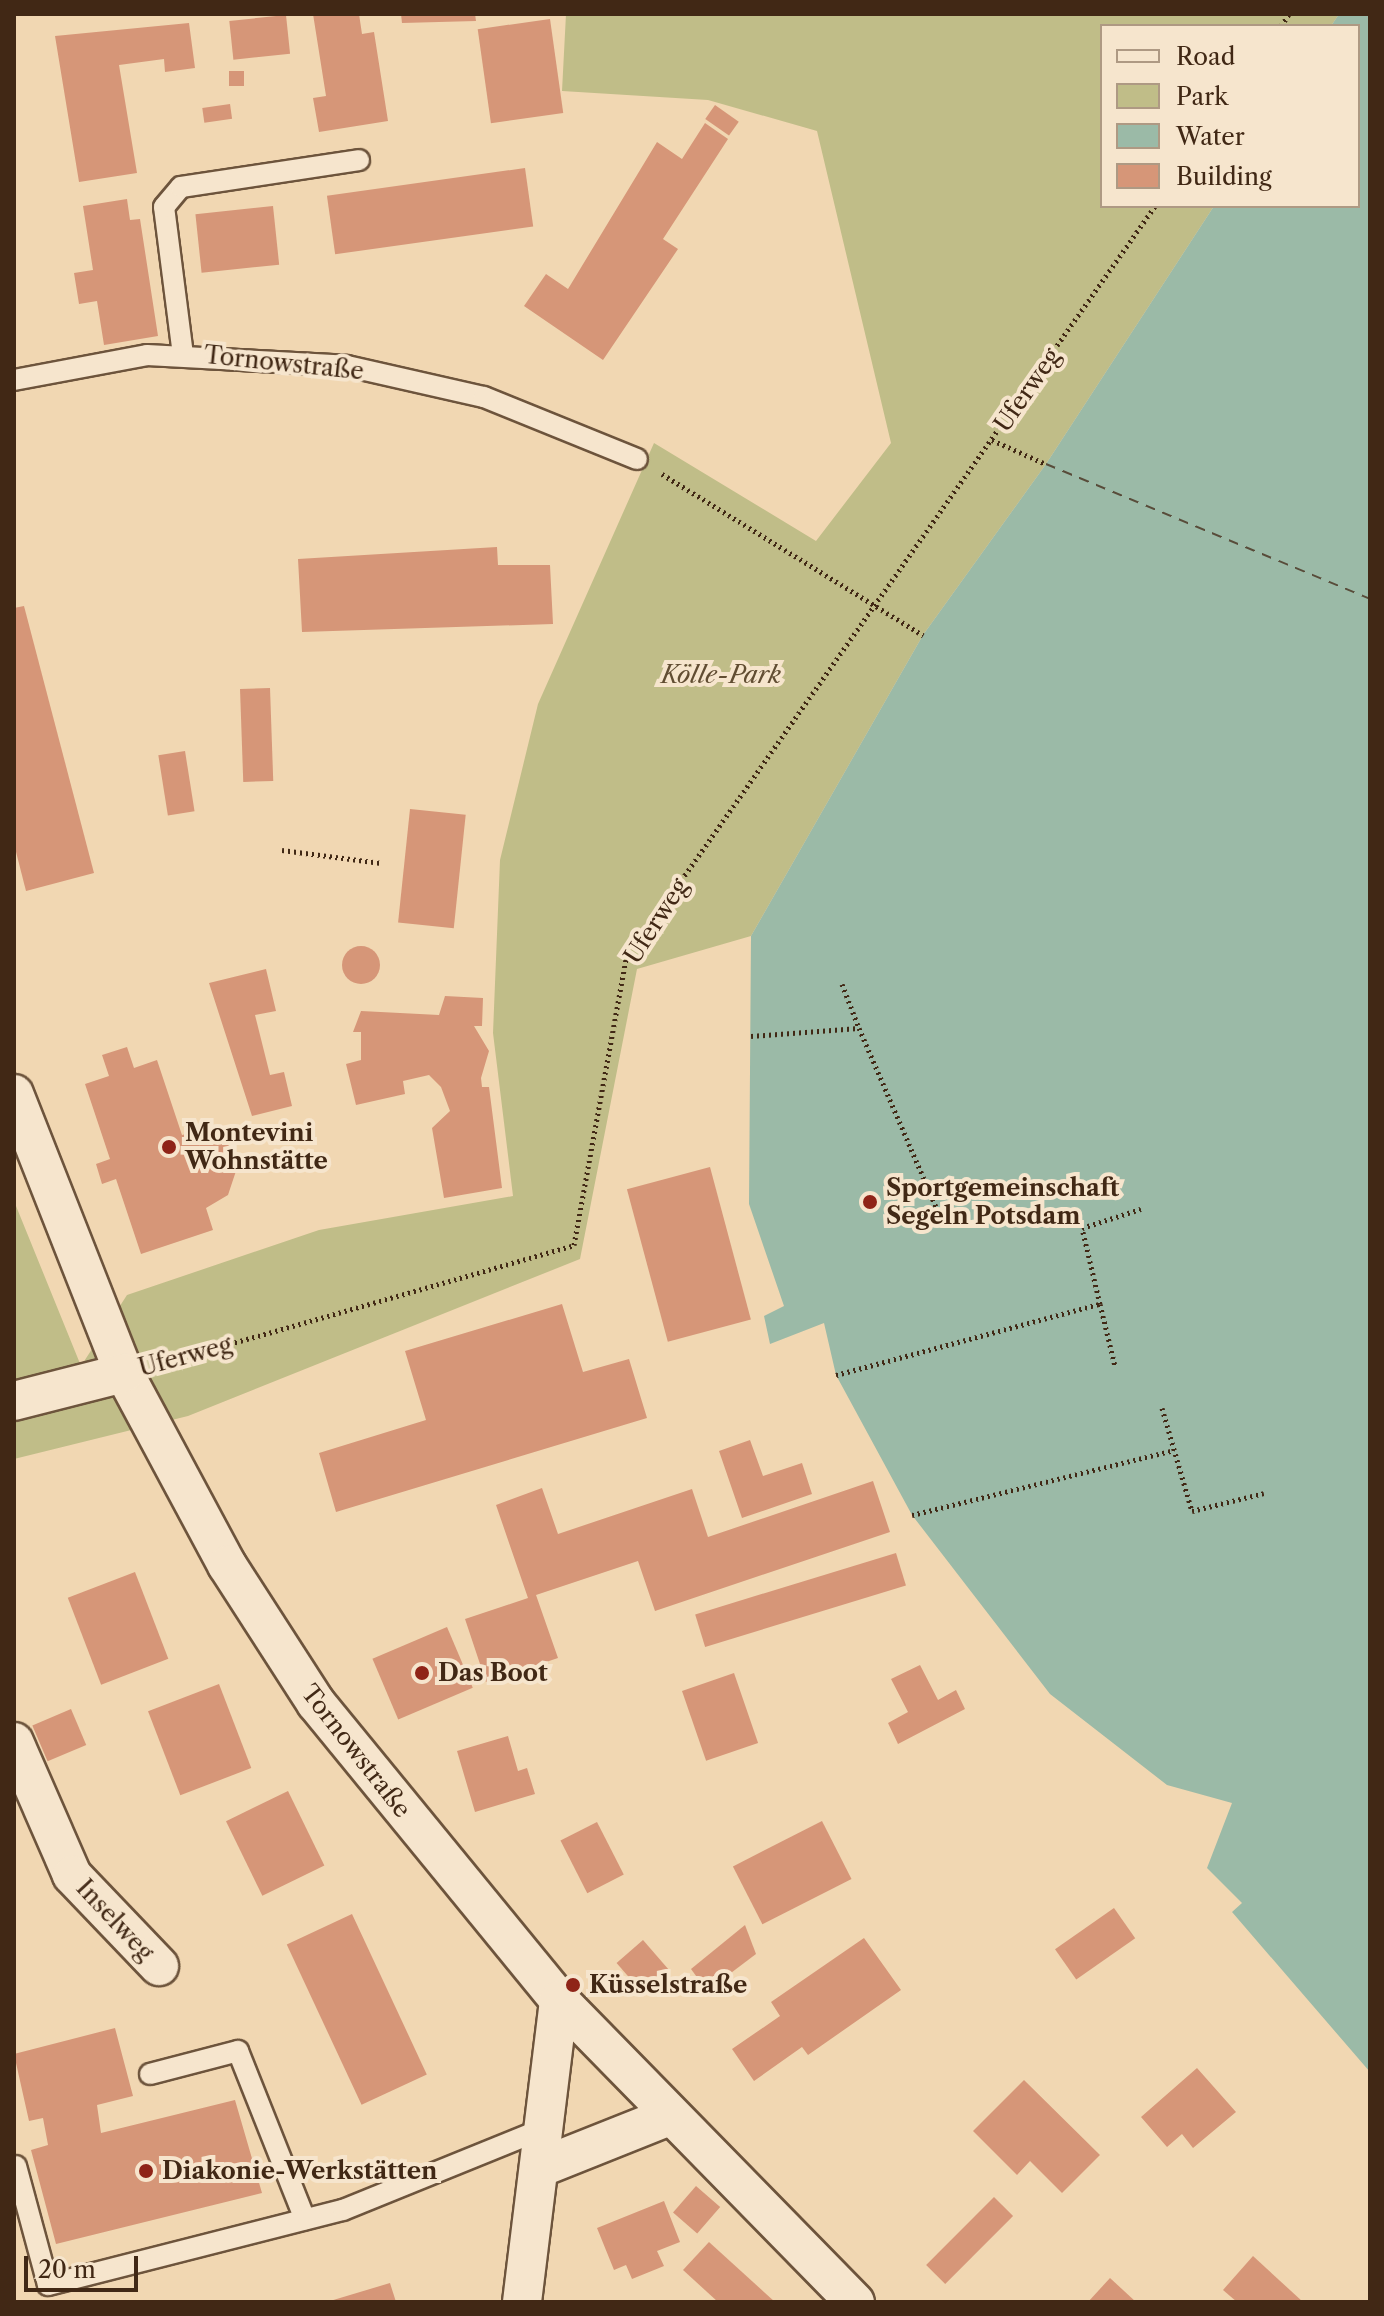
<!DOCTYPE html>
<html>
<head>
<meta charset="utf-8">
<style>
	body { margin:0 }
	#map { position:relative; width:1384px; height:2316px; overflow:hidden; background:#f1d7b2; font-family:"Libre Caslon Text",serif }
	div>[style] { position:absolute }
	.green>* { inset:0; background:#c0bd88 }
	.water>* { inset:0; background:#9bbaa7 }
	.ferry>* { height:2px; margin-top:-1px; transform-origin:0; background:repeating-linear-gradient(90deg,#584c3a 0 10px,transparent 0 18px) }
	.building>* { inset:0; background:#d69678; transform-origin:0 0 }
	.round { border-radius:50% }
	.path>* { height:5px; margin-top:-2.5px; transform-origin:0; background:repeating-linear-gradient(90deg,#412815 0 2px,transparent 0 6px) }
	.roads { filter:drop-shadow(2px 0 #6d543c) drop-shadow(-2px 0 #6d543c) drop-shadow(0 2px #6d543c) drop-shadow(0 -2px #6d543c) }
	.lane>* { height:20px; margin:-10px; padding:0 10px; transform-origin:10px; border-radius:10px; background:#f6e5cd }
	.street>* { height:38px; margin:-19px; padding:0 19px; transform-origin:19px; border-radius:19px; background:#f6e5cd }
	.dots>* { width:22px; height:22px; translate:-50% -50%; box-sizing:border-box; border:4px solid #f6e5cd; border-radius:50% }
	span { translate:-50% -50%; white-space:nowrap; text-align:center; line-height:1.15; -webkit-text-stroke:8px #f6e5cd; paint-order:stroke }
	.street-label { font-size:24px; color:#412815 }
	.park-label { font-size:24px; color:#614d32; font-style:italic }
	.poi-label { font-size:24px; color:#412815; font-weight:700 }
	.left { translate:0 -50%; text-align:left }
	.frame { position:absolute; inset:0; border:16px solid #412815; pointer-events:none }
	.legend { position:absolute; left:1100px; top:24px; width:260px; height:184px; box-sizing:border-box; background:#f6e5cd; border:2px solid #ae9983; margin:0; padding:10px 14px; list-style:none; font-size:24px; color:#412815 }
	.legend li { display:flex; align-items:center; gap:16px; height:40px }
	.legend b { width:40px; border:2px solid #ae9983 }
	.scale { position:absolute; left:24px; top:2256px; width:114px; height:36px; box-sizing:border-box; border:4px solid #412815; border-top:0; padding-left:10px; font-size:24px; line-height:28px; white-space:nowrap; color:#412815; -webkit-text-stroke:6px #f6e5cd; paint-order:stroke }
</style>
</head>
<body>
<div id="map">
	<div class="green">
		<i style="clip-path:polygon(566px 14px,1339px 14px,1331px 26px,1102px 26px,1102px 206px,1214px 206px,1046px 464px,923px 635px,751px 936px,637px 969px,580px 1259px,188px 1416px,14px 1459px,14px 1201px,81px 1366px,127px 1295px,319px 1230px,513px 1196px,493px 1033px,500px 860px,538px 704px,654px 443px,816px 541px,891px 443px,817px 131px,708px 100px,562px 91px)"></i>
	</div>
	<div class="water">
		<i style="clip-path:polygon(1339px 14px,1370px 14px,1370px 2072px,1232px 1912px,1242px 1903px,1207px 1868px,1232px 1803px,1167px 1785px,1050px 1694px,912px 1515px,836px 1375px,824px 1323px,770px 1344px,764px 1316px,784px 1306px,749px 1204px,751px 936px,923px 635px,1046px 464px,1214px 206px,1358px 206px,1358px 26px,1331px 26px)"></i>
	</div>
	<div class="ferry">
		<i style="left:1046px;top:464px;width:351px;rotate:22.6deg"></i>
	</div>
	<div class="building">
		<i style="clip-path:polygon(313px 14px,359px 14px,362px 34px,374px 32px,388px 121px,319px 132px,313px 98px,326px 96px)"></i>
		<i style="clip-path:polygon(401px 14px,475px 14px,476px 21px,402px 23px)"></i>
		<i style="left:286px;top:15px;width:39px;height:57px;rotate:84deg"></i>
		<i style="left:550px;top:19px;width:95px;height:73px;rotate:82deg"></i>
		<i style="clip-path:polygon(189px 23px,195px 68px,165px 72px,164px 59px,119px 65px,137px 173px,79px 182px,55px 36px)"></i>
		<i style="left:229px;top:71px;width:15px;height:15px"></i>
		<i style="left:230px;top:104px;width:15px;height:28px;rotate:82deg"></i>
		<i style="left:715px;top:105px;width:29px;height:17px;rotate:35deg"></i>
		<i style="clip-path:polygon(705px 123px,728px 139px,663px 239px,678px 249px,603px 360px,524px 306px,546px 274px,568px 289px,657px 142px,682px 159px)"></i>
		<i style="left:525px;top:168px;width:59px;height:200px;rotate:82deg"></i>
		<i style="clip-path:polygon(127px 199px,130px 220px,140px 219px,158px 336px,104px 345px,97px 301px,79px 304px,74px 273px,93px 270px,83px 206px)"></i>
		<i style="left:273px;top:206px;width:59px;height:78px;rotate:84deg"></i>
		<i style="clip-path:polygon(497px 547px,498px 565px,550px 565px,553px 624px,302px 632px,298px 559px)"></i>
		<i style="clip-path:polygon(24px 606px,94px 873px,26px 891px,14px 844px,14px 608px)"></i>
		<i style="left:270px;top:688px;width:93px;height:30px;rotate:88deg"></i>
		<i style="left:185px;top:751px;width:61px;height:27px;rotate:81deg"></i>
		<i style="left:410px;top:809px;width:56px;height:114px;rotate:6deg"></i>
		<i class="round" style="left:342px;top:946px;width:38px;height:38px"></i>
		<i style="clip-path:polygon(266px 969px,276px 1011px,255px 1015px,270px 1075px,284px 1072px,292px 1106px,252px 1116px,209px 983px)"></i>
		<i style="clip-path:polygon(445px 996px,483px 998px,482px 1026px,474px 1026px,489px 1051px,481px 1078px,482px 1087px,489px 1087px,502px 1188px,444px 1198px,432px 1128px,450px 1111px,441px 1087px,429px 1075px,403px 1081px,405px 1094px,356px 1105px,346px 1064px,361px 1060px,361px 1032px,353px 1032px,361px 1011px,439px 1015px)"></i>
		<i style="clip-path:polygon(127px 1047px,134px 1068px,157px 1060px,182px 1135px,223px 1125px,236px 1171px,228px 1195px,206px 1208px,213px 1230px,141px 1254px,116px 1179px,102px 1184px,96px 1164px,110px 1159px,85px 1084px,109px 1076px,102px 1055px)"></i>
		<i style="left:710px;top:1167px;width:158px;height:86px;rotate:75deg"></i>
		<i style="clip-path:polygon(562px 1304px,583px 1372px,629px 1359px,647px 1418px,336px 1512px,319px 1453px,426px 1420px,405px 1351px)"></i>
		<i style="clip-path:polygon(750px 1440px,763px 1476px,802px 1463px,812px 1494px,742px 1518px,719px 1451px)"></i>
		<i style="clip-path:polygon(873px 1481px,890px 1532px,655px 1611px,638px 1561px,536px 1595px,558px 1658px,486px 1682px,465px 1619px,528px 1598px,496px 1505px,542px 1488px,558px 1534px,692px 1489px,708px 1537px)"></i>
		<i style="left:896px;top:1553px;width:34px;height:210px;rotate:73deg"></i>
		<i style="left:135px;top:1572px;width:93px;height:72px;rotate:69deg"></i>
		<i style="left:447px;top:1627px;width:66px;height:81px;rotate:67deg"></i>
		<i style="clip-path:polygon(920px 1665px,938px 1700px,956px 1690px,965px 1709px,898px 1744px,888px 1723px,908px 1712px,891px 1679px)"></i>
		<i style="left:734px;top:1673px;width:74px;height:55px;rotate:71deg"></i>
		<i style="left:219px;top:1684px;width:90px;height:76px;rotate:69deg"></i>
		<i style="left:71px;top:1709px;width:39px;height:42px;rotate:67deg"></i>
		<i style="clip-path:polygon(508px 1736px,518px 1771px,527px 1768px,535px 1794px,475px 1812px,457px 1751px)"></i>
		<i style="left:288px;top:1791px;width:83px;height:69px;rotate:64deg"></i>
		<i style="left:822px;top:1821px;width:65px;height:100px;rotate:63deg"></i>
		<i style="left:597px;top:1822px;width:59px;height:41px;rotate:63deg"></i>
		<i style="left:1114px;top:1908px;width:37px;height:72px;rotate:55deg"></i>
		<i style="left:352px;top:1914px;width:177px;height:72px;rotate:65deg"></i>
		<i style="clip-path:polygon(745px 1925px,756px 1954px,707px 1991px,691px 1969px)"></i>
		<i style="clip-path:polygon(864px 1938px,901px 1990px,808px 2055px,802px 2047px,754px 2081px,732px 2049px,780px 2016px,771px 2002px)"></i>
		<i style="left:643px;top:1940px;width:40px;height:35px;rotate:49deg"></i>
		<i style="clip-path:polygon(115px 2028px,133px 2096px,97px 2105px,101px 2133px,235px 2100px,262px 2193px,56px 2244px,31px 2150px,48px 2145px,43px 2118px,29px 2121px,14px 2054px)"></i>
		<i style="clip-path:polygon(1197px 2068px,1236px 2112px,1193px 2148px,1182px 2134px,1167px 2147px,1141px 2117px)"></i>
		<i style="clip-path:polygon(1024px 2080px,1100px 2155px,1062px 2193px,1030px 2161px,1017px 2175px,973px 2131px)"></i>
		<i style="left:696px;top:2186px;width:32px;height:35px;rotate:41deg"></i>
		<i style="left:994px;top:2197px;width:27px;height:96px;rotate:45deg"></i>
		<i style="clip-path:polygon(664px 2201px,680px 2242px,657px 2251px,664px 2266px,632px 2279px,626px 2265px,614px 2270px,597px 2228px)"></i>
		<i style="clip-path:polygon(709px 2242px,775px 2302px,718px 2302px,683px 2270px)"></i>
		<i style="clip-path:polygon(1253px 2256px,1303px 2302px,1237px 2302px,1223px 2290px)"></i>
		<i style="clip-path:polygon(1110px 2278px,1136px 2302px,1088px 2302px)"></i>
		<i style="clip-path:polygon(390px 2283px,396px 2302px,330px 2302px,330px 2301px)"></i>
	</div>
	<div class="path">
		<i style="left:1281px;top:26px;width:14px;rotate:-56deg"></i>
		<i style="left:992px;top:440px;width:59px;rotate:24deg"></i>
		<i style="left:662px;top:474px;width:307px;rotate:31.7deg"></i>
		<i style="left:282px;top:850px;width:100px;rotate:7.5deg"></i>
		<i style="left:842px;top:984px;width:47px;rotate:68.9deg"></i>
		<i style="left:751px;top:1036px;width:108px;rotate:-4.2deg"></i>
		<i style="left:859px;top:1028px;width:212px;rotate:66.7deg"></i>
		<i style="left:1100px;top:1304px;width:78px;rotate:-103.3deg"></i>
		<i style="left:1082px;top:1228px;width:62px;rotate:-17.9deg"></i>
		<i style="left:160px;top:1364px;width:431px;rotate:-16deg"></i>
		<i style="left:574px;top:1245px;width:291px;rotate:-79.7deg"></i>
		<i style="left:626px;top:959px;width:920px;rotate:-54.91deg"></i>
		<i style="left:836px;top:1375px;width:273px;rotate:-15.1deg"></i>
		<i style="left:1100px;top:1304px;width:64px;rotate:76.4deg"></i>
		<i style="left:1162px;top:1408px;width:107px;rotate:73.8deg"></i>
		<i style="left:1192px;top:1511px;width:74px;rotate:-14deg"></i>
		<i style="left:912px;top:1515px;width:270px;rotate:-13.9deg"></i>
	</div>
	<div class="roads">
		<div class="lane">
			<i style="left:183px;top:355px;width:149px;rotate:-97.3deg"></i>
			<i style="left:164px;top:207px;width:26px;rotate:-50deg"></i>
			<i style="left:181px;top:187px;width:180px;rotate:-8.6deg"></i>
			<i style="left:14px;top:380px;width:135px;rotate:-10.6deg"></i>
			<i style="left:147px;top:355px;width:200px;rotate:3.1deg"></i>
			<i style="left:347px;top:366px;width:140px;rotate:12.8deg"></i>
			<i style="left:484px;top:397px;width:165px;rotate:22.1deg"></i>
			<i style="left:150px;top:2074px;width:91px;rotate:-14.6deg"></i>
			<i style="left:238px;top:2051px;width:181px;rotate:68.3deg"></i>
			<i style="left:16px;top:2166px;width:123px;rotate:74.9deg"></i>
			<i style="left:48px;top:2285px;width:304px;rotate:-14.3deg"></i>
			<i style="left:343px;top:2210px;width:220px;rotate:-22.1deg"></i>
		</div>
		<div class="street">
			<i style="left:14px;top:1094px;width:300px;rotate:68.5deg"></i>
			<i style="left:124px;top:1373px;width:218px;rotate:61.8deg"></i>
			<i style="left:227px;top:1565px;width:164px;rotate:57.2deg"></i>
			<i style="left:316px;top:1703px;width:384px;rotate:50.7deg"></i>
			<i style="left:559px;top:2000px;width:423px;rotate:45.6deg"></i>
			<i style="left:14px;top:1401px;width:114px;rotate:-14.3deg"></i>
			<i style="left:14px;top:1742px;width:145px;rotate:66.4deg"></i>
			<i style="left:72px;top:1875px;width:126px;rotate:46.3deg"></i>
			<i style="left:544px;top:2166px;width:132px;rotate:-21.7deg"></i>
			<i style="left:522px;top:2302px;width:304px;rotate:-83deg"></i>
		</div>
	</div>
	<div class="dots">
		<i style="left:169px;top:1147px;background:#8f2418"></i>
		<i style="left:870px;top:1202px;background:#8f2418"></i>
		<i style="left:422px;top:1673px;background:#8f2418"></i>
		<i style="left:573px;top:1985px;background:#8f2418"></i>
		<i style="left:146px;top:2171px;background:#8f2418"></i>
	</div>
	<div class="street-label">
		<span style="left:284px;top:363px;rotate:6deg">Tornowstraße</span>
		<span style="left:1027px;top:390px;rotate:-55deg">Uferweg</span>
		<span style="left:656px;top:921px;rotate:-57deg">Uferweg</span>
		<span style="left:185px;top:1356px;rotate:-15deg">Uferweg</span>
		<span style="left:356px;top:1751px;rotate:52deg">Tornowstraße</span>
		<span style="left:115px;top:1920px;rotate:47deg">Inselweg</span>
	</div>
	<div class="park-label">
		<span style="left:721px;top:675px">Kölle-Park</span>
	</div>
	<div class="poi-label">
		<span class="left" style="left:185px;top:1147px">Montevini<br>Wohnstätte</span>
		<span class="left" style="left:886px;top:1202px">Sportgemeinschaft<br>Segeln Potsdam</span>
		<span class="left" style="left:438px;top:1673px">Das Boot</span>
		<span class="left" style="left:589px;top:1985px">Küsselstraße</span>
		<span class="left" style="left:162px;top:2171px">Diakonie-Werkstätten</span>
	</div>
	<div class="frame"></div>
	<ul class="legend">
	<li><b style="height:10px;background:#f6e5cd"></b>Road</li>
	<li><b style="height:22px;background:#c0bd88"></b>Park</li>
	<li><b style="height:22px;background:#9bbaa7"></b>Water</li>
	<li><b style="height:22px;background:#d69678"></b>Building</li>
	</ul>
	<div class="scale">20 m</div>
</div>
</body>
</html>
